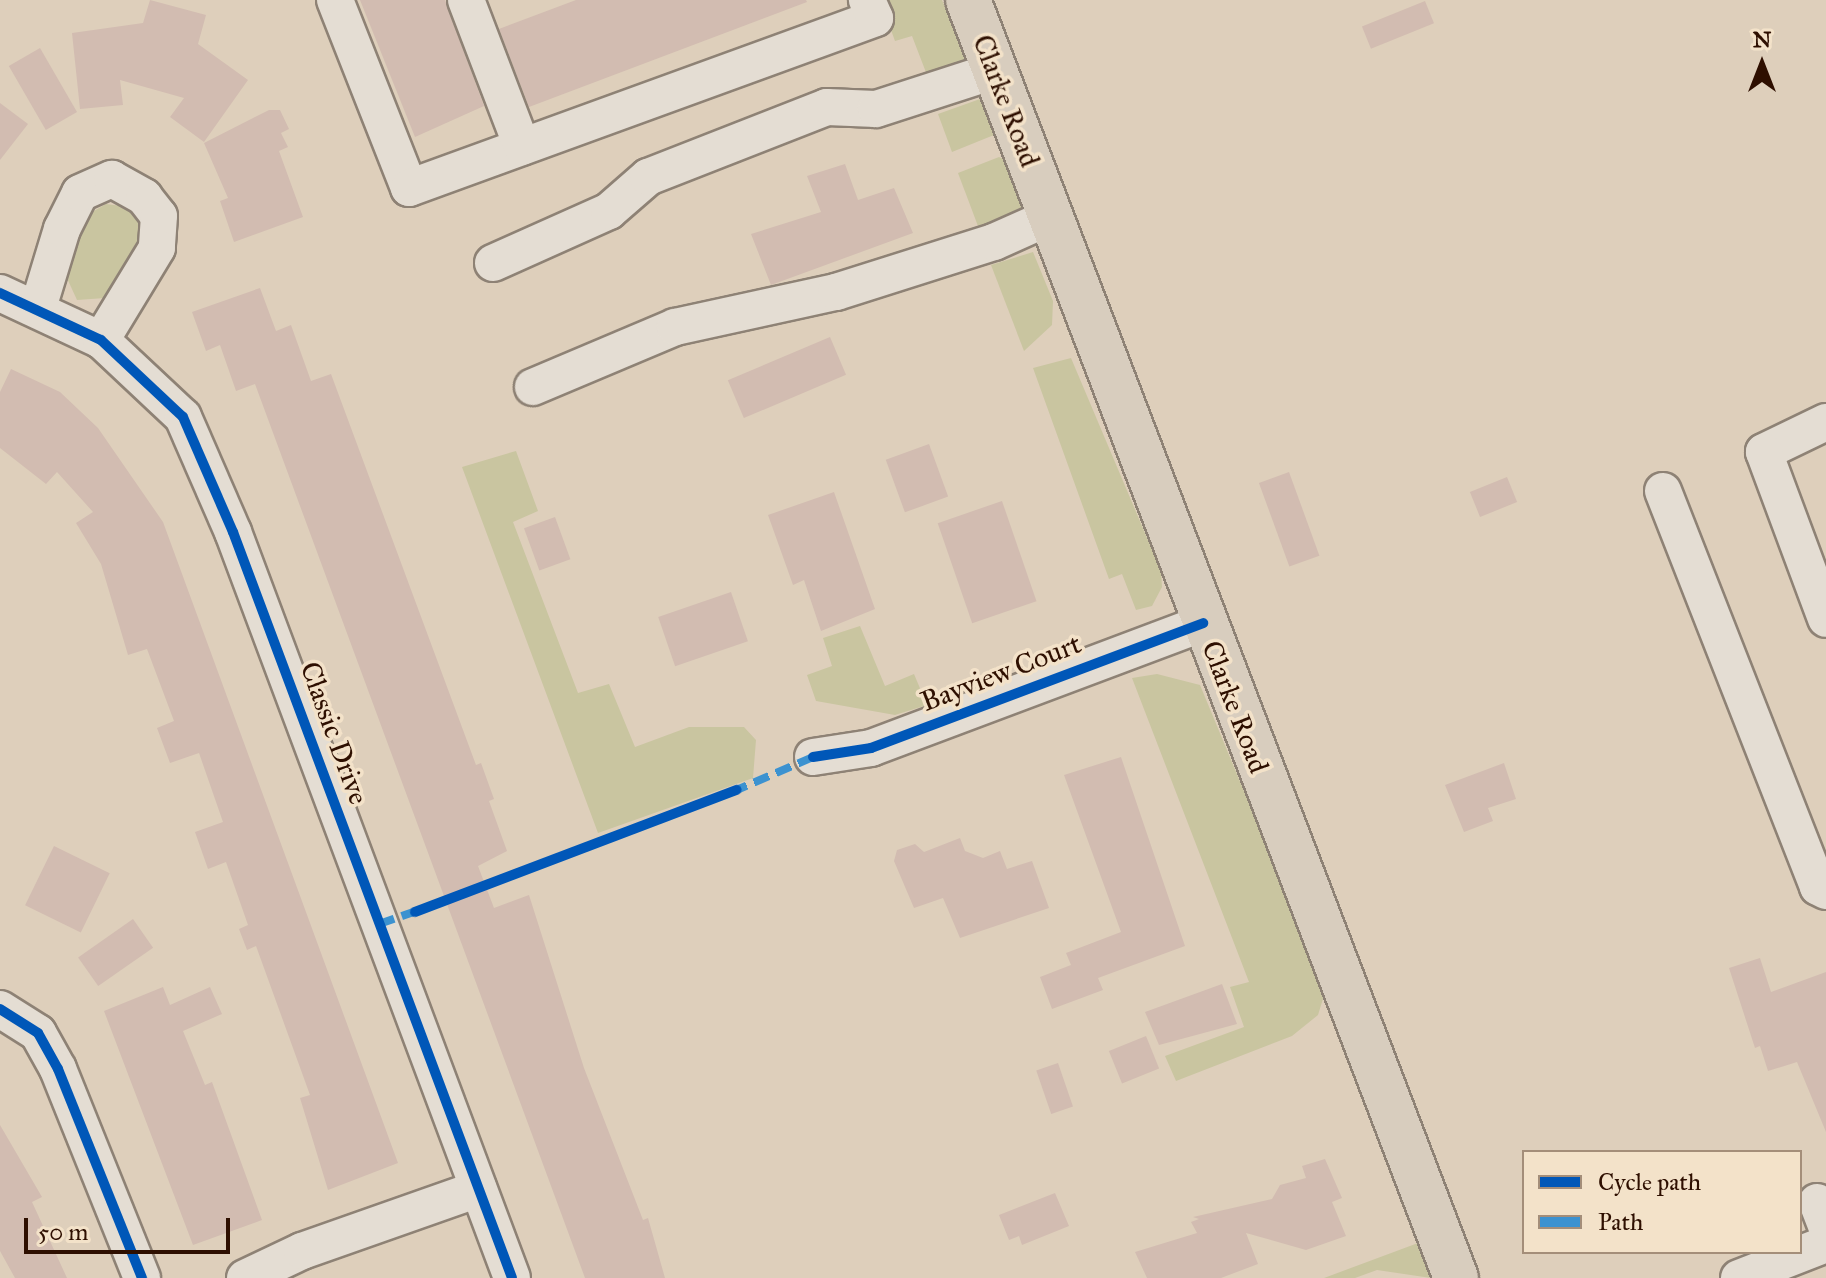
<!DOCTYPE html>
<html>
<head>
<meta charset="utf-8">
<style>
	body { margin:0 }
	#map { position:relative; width:1826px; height:1278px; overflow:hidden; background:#decfbb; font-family:"IM FELL Great Primer",serif }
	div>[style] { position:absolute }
	.green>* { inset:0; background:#c9c5a0 }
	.building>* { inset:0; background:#d2bcb1; transform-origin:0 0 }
	.roads { filter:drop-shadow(2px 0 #8e8275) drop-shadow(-2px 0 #8e8275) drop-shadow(0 2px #8e8275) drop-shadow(0 -2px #8e8275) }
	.minor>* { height:36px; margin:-18px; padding:0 18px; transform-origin:18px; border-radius:18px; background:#e4ddd3 }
	.major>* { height:44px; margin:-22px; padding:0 22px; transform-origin:22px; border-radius:22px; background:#d8cdbe }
	.quiet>* { height:8px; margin-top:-4px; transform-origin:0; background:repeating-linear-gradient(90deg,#3c92d0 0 16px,transparent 0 24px) }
	.cycleway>* { height:10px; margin:-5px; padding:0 5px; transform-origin:5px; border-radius:5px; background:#0057b8 }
	span { translate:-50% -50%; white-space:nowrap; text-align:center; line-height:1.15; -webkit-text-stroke:7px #f3e2c9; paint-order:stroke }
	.street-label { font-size:28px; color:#2e0f00 }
	.legend { position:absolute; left:1522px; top:1150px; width:280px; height:104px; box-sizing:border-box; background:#f3e2c9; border:2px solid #a48e79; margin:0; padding:10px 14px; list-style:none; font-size:24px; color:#2e0f00 }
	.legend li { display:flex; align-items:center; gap:16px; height:40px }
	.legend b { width:40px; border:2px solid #a48e79 }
	.north { position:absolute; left:1722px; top:24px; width:80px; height:80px; -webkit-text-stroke:6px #f3e2c9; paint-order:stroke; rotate:0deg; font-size:22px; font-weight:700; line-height:32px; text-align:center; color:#2e0f00 }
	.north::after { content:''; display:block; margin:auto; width:28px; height:36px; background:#2e0f00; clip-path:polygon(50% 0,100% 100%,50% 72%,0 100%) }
	.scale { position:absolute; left:24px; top:1218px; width:206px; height:36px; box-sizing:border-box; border:4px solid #2e0f00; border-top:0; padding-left:10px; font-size:24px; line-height:28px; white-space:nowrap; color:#2e0f00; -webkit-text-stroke:6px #f3e2c9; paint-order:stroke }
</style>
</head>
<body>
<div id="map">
	<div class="green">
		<i style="clip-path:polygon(880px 0,942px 0,967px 63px,932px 88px,912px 36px,895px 41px)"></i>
		<i style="clip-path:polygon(980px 99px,996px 127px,994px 135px,952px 152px,938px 114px)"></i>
		<i style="clip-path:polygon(999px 157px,1006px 160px,1025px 216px,984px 242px,958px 173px)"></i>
		<i style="clip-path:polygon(106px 204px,129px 207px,145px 234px,105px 298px,77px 300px,66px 276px,87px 215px)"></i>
		<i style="clip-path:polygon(1033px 252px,1053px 301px,1052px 325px,1024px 351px,991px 265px)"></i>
		<i style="clip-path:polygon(1071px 358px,1161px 571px,1162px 587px,1152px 606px,1136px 610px,1122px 574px,1109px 579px,1033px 368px)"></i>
		<i style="clip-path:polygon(516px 451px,538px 511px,513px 522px,578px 693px,609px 684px,635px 747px,689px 727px,744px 727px,756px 740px,753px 778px,598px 833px,462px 467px)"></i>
		<i style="clip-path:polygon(860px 626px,885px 686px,914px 674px,927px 705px,895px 715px,816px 701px,807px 675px,832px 666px,823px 638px)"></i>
		<i style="clip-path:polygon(1157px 674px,1200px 685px,1326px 989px,1318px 1015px,1292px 1036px,1176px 1081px,1165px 1056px,1244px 1027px,1230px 987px,1249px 982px,1132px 678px)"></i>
		<i style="clip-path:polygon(1418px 1243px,1431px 1278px,1377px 1270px,1355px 1278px,1324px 1278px)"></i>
	</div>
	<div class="building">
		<i style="clip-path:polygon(150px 0,206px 15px,198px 44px,248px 80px,204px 142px,170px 117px,184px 98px,120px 80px,123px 105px,80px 109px,72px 33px,143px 23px)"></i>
		<i style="clip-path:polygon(360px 0,445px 0,484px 106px,415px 137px)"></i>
		<i style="clip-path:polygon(576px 0,806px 0,807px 2px,529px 107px,499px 29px)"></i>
		<i style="left:1425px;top:1px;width:24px;height:68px;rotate:68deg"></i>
		<i style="left:40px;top:48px;width:74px;height:36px;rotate:60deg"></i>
		<i style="clip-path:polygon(0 103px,28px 124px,0 160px)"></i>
		<i style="clip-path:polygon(269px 110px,280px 110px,289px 129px,281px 133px,288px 147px,279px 151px,303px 217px,234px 242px,220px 201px,228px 198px,204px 143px)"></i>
		<i style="clip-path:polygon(845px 164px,858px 200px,894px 188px,913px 233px,771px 285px,751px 234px,821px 212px,807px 176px)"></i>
		<i style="clip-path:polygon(260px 288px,276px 331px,291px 325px,311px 381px,331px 374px,476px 765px,481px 763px,494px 799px,489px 801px,507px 851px,478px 866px,494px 908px,529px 895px,584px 1068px,643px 1220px,648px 1218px,665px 1278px,585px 1278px,255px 384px,236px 391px,220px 345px,206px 351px,192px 312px)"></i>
		<i style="left:830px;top:337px;width:41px;height:111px;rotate:67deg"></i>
		<i style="clip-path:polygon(11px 369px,60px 392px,98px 428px,163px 522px,398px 1163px,328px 1190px,300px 1098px,310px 1095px,256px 946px,247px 950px,239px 929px,248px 925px,226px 862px,208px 869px,195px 832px,223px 822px,199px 753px,170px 763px,157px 728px,174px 721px,147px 649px,128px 655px,101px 564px,76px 523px,93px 512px,57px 472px,46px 484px,0 448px,0 392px)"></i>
		<i style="left:929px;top:444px;width:56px;height:46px;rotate:70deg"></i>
		<i style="left:1289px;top:472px;width:89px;height:32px;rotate:70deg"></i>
		<i style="left:1507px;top:477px;width:27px;height:40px;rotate:68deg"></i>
		<i style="clip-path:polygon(834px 492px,875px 609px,821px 631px,804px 580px,793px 585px,768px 515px)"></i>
		<i style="left:1002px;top:501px;width:106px;height:68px;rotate:71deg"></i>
		<i style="left:555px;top:517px;width:45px;height:33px;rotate:70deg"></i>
		<i style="left:731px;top:592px;width:52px;height:77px;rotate:71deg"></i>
		<i style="clip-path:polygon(1121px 757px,1185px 946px,1098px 978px,1103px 990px,1052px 1009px,1040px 977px,1071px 965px,1066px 953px,1121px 932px,1064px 775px)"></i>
		<i style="clip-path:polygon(1504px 763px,1516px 799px,1488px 808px,1493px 821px,1464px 832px,1445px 785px)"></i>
		<i style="clip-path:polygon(960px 838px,965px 851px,983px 858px,1000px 851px,1007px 869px,1032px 861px,1049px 908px,960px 938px,943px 898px,914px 908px,894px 861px,897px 850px,915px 844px,924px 852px)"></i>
		<i style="left:54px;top:846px;width:62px;height:66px;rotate:26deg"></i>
		<i style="left:133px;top:919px;width:35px;height:67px;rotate:55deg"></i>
		<i style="clip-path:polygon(1760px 958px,1771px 992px,1826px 972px,1826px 1132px,1797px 1062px,1768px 1071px,1760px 1046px,1755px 1048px,1729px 968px)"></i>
		<i style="clip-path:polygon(1222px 984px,1237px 1024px,1159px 1045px,1145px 1012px)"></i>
		<i style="clip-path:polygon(163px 987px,170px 1005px,210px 987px,222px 1014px,183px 1031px,205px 1085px,212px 1082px,262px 1220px,193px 1245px,104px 1011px)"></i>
		<i style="left:1146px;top:1036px;width:35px;height:40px;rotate:68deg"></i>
		<i style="left:1058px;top:1063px;width:46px;height:23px;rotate:71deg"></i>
		<i style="clip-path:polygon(0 1125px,42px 1197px,32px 1202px,67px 1278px,15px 1278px,0 1251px)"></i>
		<i style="clip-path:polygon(1325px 1159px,1342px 1198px,1332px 1202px,1346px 1236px,1306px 1250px,1246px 1233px,1258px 1264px,1221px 1278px,1147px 1278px,1135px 1252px,1197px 1233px,1191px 1222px,1199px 1219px,1193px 1217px,1272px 1199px,1280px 1185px,1306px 1178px,1302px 1166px)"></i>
		<i style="clip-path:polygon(1055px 1193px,1069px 1226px,1022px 1245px,1019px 1236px,1009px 1240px,999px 1215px)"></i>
	</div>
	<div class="roads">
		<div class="minor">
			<i style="left:335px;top:0;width:202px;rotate:68.5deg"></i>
			<i style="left:409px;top:188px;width:496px;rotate:-20deg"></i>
			<i style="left:875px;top:18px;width:20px;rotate:-114deg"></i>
			<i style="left:466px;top:0;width:157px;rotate:69.1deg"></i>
			<i style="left:493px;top:263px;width:127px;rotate:-24.1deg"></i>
			<i style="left:609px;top:211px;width:52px;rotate:-41.1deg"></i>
			<i style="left:648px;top:177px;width:192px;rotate:-21.4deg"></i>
			<i style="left:827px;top:107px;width:49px;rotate:2.3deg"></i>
			<i style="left:876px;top:109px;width:124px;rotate:-17.9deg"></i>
			<i style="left:0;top:293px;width:111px;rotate:25deg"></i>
			<i style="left:101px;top:340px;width:112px;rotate:43.2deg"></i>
			<i style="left:183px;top:417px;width:125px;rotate:66.5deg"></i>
			<i style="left:233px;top:532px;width:796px;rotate:69.49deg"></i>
			<i style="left:38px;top:308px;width:83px;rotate:-73.1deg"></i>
			<i style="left:62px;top:229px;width:40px;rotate:-63.4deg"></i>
			<i style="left:80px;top:193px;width:35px;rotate:-24deg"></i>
			<i style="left:112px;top:179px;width:37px;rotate:29deg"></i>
			<i style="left:144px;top:197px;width:24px;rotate:52deg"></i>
			<i style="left:159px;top:216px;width:32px;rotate:94deg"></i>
			<i style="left:157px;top:248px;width:108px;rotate:121.3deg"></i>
			<i style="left:533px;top:387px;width:154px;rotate:-22.9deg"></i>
			<i style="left:675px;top:327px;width:165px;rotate:-12.3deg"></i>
			<i style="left:836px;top:292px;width:166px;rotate:-17.6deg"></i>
			<i style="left:994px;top:242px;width:61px;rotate:-24.1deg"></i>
			<i style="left:1826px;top:422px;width:69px;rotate:154.2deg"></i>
			<i style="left:1764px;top:452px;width:178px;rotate:69.6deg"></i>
			<i style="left:1663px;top:491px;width:425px;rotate:68.6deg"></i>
			<i style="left:1818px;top:887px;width:9px;rotate:27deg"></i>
			<i style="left:813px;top:757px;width:59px;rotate:-8.8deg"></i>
			<i style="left:871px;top:748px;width:355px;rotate:-20.6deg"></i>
			<i style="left:0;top:1009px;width:45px;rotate:32.3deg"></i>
			<i style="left:38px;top:1033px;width:41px;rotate:60.9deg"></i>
			<i style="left:58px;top:1069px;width:225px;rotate:68.1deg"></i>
			<i style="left:1817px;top:1202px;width:26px;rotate:69deg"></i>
			<i style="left:245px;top:1278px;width:63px;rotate:-25.3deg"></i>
			<i style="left:302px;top:1251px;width:187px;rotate:-19.4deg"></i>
			<i style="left:1739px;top:1278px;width:93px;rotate:-21.3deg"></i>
		</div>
		<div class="major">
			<i style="left:968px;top:0;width:1368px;rotate:69.1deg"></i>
		</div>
	</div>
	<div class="quiet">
		<i style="left:732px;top:792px;width:88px;rotate:-23.4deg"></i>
		<i style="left:379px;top:924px;width:46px;rotate:-19.2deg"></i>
	</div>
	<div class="cycleway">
		<i style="left:0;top:293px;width:111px;rotate:25deg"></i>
		<i style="left:101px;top:340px;width:112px;rotate:43.2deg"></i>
		<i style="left:183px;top:417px;width:125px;rotate:66.5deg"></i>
		<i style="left:233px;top:532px;width:796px;rotate:69.49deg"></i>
		<i style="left:813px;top:757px;width:59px;rotate:-8.8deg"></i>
		<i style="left:871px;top:748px;width:355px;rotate:-20.6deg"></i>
		<i style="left:415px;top:912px;width:344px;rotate:-20.8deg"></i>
		<i style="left:0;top:1009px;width:45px;rotate:32.3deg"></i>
		<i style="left:38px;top:1033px;width:41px;rotate:60.9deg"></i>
		<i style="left:58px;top:1069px;width:225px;rotate:68.1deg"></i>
	</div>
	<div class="street-label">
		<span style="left:1006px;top:101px;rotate:69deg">Clarke Road</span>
		<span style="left:1001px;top:673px;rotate:-21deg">Bayview Court</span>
		<span style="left:1235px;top:707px;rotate:69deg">Clarke Road</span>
		<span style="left:334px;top:733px;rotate:70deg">Classic Drive</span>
	</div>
	<ul class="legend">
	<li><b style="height:10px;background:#0057b8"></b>Cycle path</li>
	<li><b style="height:10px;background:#3c92d0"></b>Path</li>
	</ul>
	<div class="north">N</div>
	<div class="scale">50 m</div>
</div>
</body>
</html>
